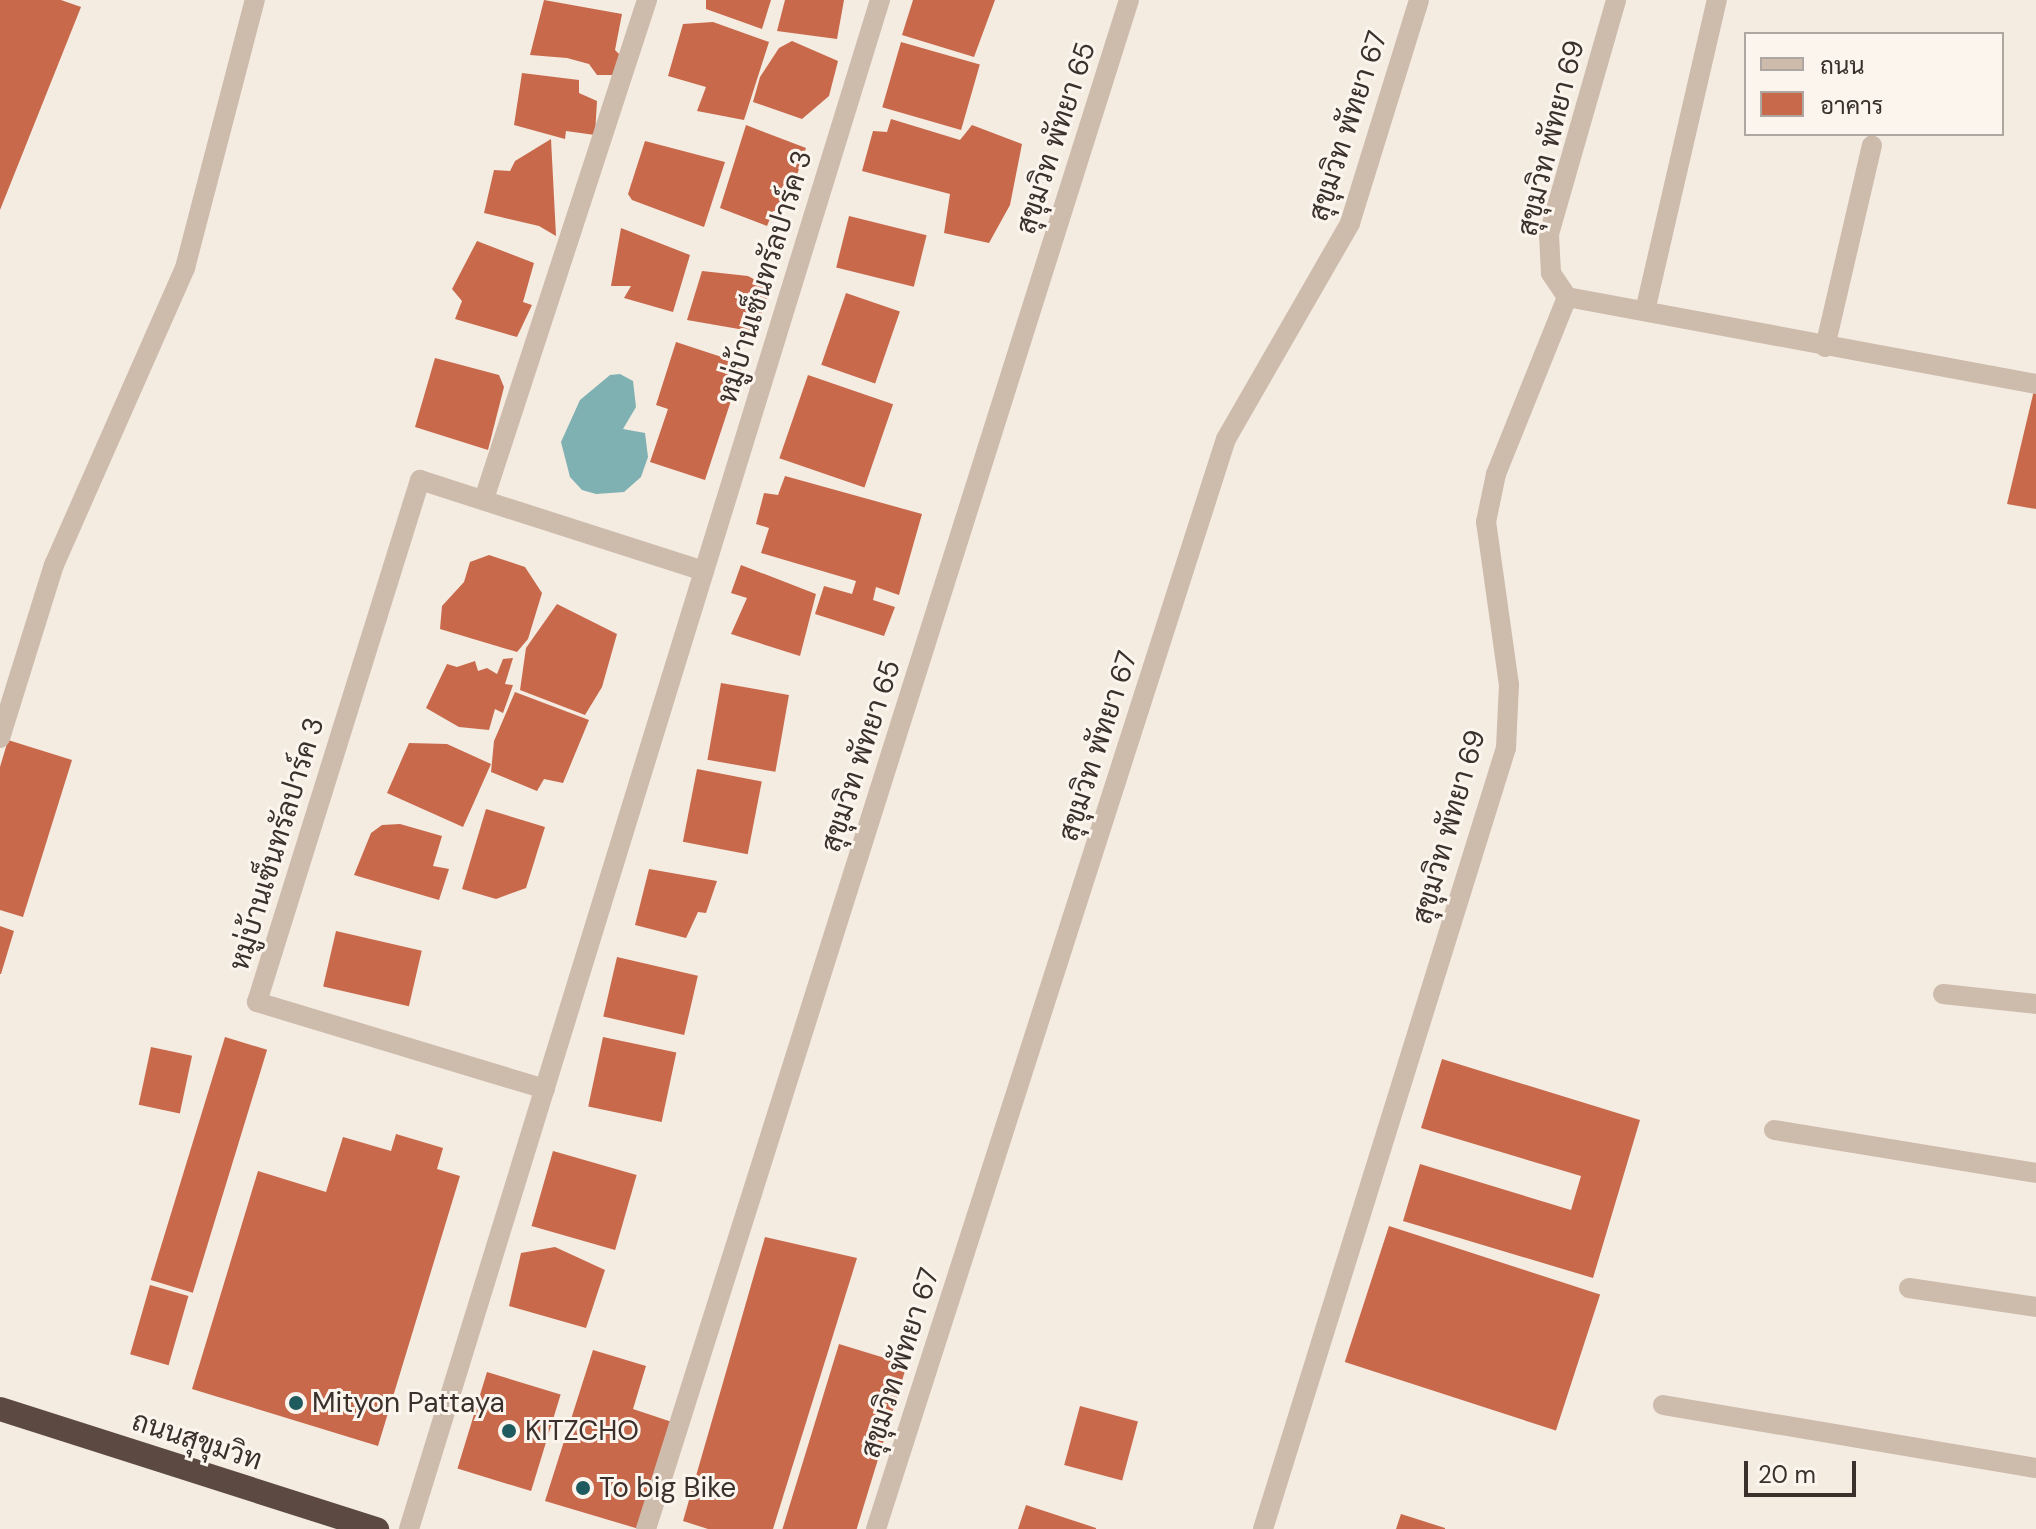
<!DOCTYPE html>
<html>
<head>
<meta charset="utf-8">
<style>
	body { margin:0 }
	#map { position:relative; width:2036px; height:1529px; overflow:hidden; background:#f4ebe1; font-family:"DM Sans",Sarabun,sans-serif }
	div>[style] { position:absolute }
	.water>* { inset:0; background:#7fb0b2 }
	.building>* { inset:0; background:#c8694b; transform-origin:0 0 }
	.minor>* { height:20px; margin:-10px; padding:0 10px; transform-origin:10px; border-radius:10px; background:#cdbbac }
	.highway>* { height:24px; margin:-12px; padding:0 12px; transform-origin:12px; border-radius:12px; background:#5c4a42 }
	.dots>* { width:22px; height:22px; translate:-50% -50%; box-sizing:border-box; border:4px solid #fbf5ee; border-radius:50% }
	span { translate:-50% -50%; white-space:nowrap; text-align:center; line-height:1.15; -webkit-text-stroke:6px #fbf5ee; paint-order:stroke }
	.street-label { font-size:28px; color:#3b302b }
	.poi-label { font-size:28px; color:#3b302b }
	.left { translate:0 -50%; text-align:left }
	.legend { position:absolute; left:1744px; top:32px; width:260px; height:104px; box-sizing:border-box; background:#fbf5ee; border:2px solid #aea6a0; margin:0; padding:10px 14px; list-style:none; font-size:24px; color:#3b302b }
	.legend li { display:flex; align-items:center; gap:16px; height:40px }
	.legend b { width:40px; border:2px solid #aea6a0 }
	.scale { position:absolute; left:1744px; top:1461px; width:112px; height:36px; box-sizing:border-box; border:4px solid #3b302b; border-top:0; padding-left:10px; font-size:24px; line-height:28px; white-space:nowrap; color:#3b302b; -webkit-text-stroke:6px #fbf5ee; paint-order:stroke }
</style>
</head>
<body>
<div id="map">
	<div class="water">
		<i style="clip-path:polygon(620px 374px,633px 381px,636px 407px,623px 429px,645px 433px,648px 457px,641px 477px,624px 492px,596px 494px,582px 490px,570px 477px,561px 442px,580px 400px,610px 375px)"></i>
	</div>
	<div class="building">
		<i style="clip-path:polygon(0 0,61px 0,81px 7px,0 210px)"></i>
		<i style="clip-path:polygon(544px 0,622px 14px,615px 50px,623px 58px,615px 75px,597px 75px,589px 64px,567px 58px,530px 55px)"></i>
		<i style="clip-path:polygon(706px 0,771px 0,762px 29px,706px 9px)"></i>
		<i style="clip-path:polygon(785px 0,844px 0,837px 39px,777px 31px)"></i>
		<i style="clip-path:polygon(913px 0,995px 0,974px 57px,902px 35px)"></i>
		<i style="clip-path:polygon(713px 22px,769px 42px,744px 120px,697px 111px,706px 87px,668px 76px,683px 24px)"></i>
		<i style="clip-path:polygon(792px 41px,838px 61px,829px 96px,802px 119px,753px 102px,760px 77px,779px 48px)"></i>
		<i style="left:901px;top:42px;width:82px;height:68px;rotate:16deg"></i>
		<i style="clip-path:polygon(522px 73px,579px 80px,579px 93px,597px 101px,595px 135px,566px 131px,565px 139px,514px 125px)"></i>
		<i style="clip-path:polygon(891px 119px,960px 140px,972px 125px,1022px 144px,1010px 205px,989px 243px,944px 233px,950px 194px,862px 171px,873px 131px,887px 132px)"></i>
		<i style="clip-path:polygon(746px 125px,806px 148px,785px 211px,773px 211px,767px 226px,720px 208px)"></i>
		<i style="clip-path:polygon(551px 139px,556px 236px,539px 226px,484px 213px,494px 170px,510px 171px,515px 161px)"></i>
		<i style="clip-path:polygon(645px 141px,725px 162px,704px 227px,632px 200px,628px 194px)"></i>
		<i style="left:849px;top:216px;width:80px;height:53px;rotate:14deg"></i>
		<i style="clip-path:polygon(621px 228px,690px 255px,673px 312px,624px 298px,631px 286px,611px 286px)"></i>
		<i style="clip-path:polygon(477px 241px,534px 263px,523px 302px,532px 305px,517px 337px,455px 319px,462px 301px,452px 289px)"></i>
		<i style="clip-path:polygon(702px 271px,748px 276px,770px 288px,756px 332px,687px 320px)"></i>
		<i style="left:846px;top:293px;width:57px;height:76px;rotate:19deg"></i>
		<i style="clip-path:polygon(676px 342px,743px 364px,705px 480px,650px 462px,668px 409px,656px 405px)"></i>
		<i style="clip-path:polygon(435px 358px,499px 375px,504px 387px,488px 450px,415px 427px)"></i>
		<i style="left:808px;top:375px;width:90px;height:88px;rotate:19deg"></i>
		<i style="clip-path:polygon(2035px 386px,2036px 386px,2036px 509px,2007px 504px)"></i>
		<i style="clip-path:polygon(785px 476px,922px 514px,899px 595px,876px 587px,873px 600px,895px 607px,884px 636px,815px 614px,824px 586px,852px 594px,856px 581px,761px 553px,769px 528px,756px 524px,764px 493px,778px 495px)"></i>
		<i style="clip-path:polygon(489px 555px,525px 567px,542px 593px,528px 639px,517px 652px,440px 629px,442px 606px,464px 582px,470px 562px)"></i>
		<i style="clip-path:polygon(741px 565px,816px 594px,800px 656px,731px 634px,747px 598px,731px 593px)"></i>
		<i style="clip-path:polygon(557px 604px,617px 634px,602px 687px,585px 715px,520px 690px,526px 648px)"></i>
		<i style="clip-path:polygon(513px 658px,505px 684px,513px 685px,503px 713px,495px 709px,489px 730px,459px 727px,426px 708px,447px 664px,457px 667px,475px 661px,478px 671px,487px 668px,497px 674px,503px 659px)"></i>
		<i style="left:721px;top:683px;width:69px;height:78px;rotate:10deg"></i>
		<i style="clip-path:polygon(515px 692px,589px 720px,563px 783px,544px 779px,537px 791px,491px 772px,494px 741px)"></i>
		<i style="clip-path:polygon(8px 740px,72px 760px,23px 917px,0 910px,0 767px)"></i>
		<i style="clip-path:polygon(409px 743px,447px 744px,491px 764px,463px 827px,387px 793px)"></i>
		<i style="left:697px;top:769px;width:66px;height:74px;rotate:11deg"></i>
		<i style="clip-path:polygon(486px 809px,545px 827px,526px 888px,496px 899px,462px 889px)"></i>
		<i style="clip-path:polygon(400px 824px,442px 836px,433px 866px,449px 869px,439px 900px,354px 875px,371px 833px,382px 825px)"></i>
		<i style="clip-path:polygon(649px 869px,717px 881px,706px 913px,698px 912px,686px 938px,635px 925px)"></i>
		<i style="clip-path:polygon(0 926px,14px 931px,1px 974px,0 974px)"></i>
		<i style="left:336px;top:931px;width:88px;height:57px;rotate:13deg"></i>
		<i style="left:617px;top:957px;width:83px;height:61px;rotate:13deg"></i>
		<i style="left:225px;top:1037px;width:44px;height:254px;rotate:17deg"></i>
		<i style="left:603px;top:1037px;width:75px;height:71px;rotate:12deg"></i>
		<i style="left:151px;top:1047px;width:42px;height:59px;rotate:12deg"></i>
		<i style="clip-path:polygon(1442px 1059px,1640px 1120px,1593px 1278px,1403px 1221px,1420px 1164px,1571px 1210px,1581px 1176px,1421px 1128px)"></i>
		<i style="clip-path:polygon(396px 1134px,443px 1148px,437px 1169px,460px 1176px,378px 1446px,192px 1389px,258px 1171px,326px 1192px,343px 1137px,391px 1151px)"></i>
		<i style="left:553px;top:1151px;width:87px;height:78px;rotate:16deg"></i>
		<i style="left:1389px;top:1226px;width:222px;height:143px;rotate:18deg"></i>
		<i style="clip-path:polygon(765px 1237px,857px 1258px,773px 1529px,708px 1529px,683px 1521px)"></i>
		<i style="clip-path:polygon(555px 1247px,605px 1270px,586px 1328px,509px 1306px,521px 1253px)"></i>
		<i style="left:150px;top:1285px;width:40px;height:72px;rotate:16deg"></i>
		<i style="left:839px;top:1344px;width:71px;height:194px;rotate:17deg"></i>
		<i style="clip-path:polygon(593px 1350px,646px 1366px,633px 1409px,672px 1422px,639px 1529px,545px 1501px)"></i>
		<i style="left:487px;top:1372px;width:77px;height:101px;rotate:17deg"></i>
		<i style="left:1080px;top:1406px;width:60px;height:61px;rotate:15deg"></i>
		<i style="clip-path:polygon(1026px 1505px,1096px 1528px,1096px 1529px,1018px 1529px)"></i>
		<i style="clip-path:polygon(1401px 1514px,1445px 1528px,1445px 1529px,1396px 1529px)"></i>
	</div>
	<div class="minor">
		<i style="left:1567px;top:297px;width:477px;rotate:10.5deg"></i>
		<i style="left:1567px;top:297px;width:29px;rotate:-124deg"></i>
		<i style="left:1551px;top:273px;width:39px;rotate:-93deg"></i>
		<i style="left:1549px;top:234px;width:243px;rotate:-74deg"></i>
		<i style="left:1645px;top:311px;width:319px;rotate:-77deg"></i>
		<i style="left:1825px;top:347px;width:207px;rotate:-76.9deg"></i>
		<i style="left:484px;top:499px;width:525px;rotate:-71.91deg"></i>
		<i style="left:0;top:738px;width:181px;rotate:-72.7deg"></i>
		<i style="left:54px;top:565px;width:325px;rotate:-66.2deg"></i>
		<i style="left:185px;top:268px;width:277px;rotate:-75.4deg"></i>
		<i style="left:1943px;top:994px;width:94px;rotate:6.1deg"></i>
		<i style="left:545px;top:1089px;width:301px;rotate:-163.2deg"></i>
		<i style="left:257px;top:1002px;width:547px;rotate:-72.66deg"></i>
		<i style="left:420px;top:480px;width:298px;rotate:17.8deg"></i>
		<i style="left:1774px;top:1130px;width:266px;rotate:9.3deg"></i>
		<i style="left:1909px;top:1288px;width:128px;rotate:8.5deg"></i>
		<i style="left:1663px;top:1405px;width:378px;rotate:9.6deg"></i>
		<i style="left:409px;top:1529px;width:1600px;rotate:-72.88deg"></i>
		<i style="left:646px;top:1529px;width:1603px;rotate:-72.47deg"></i>
		<i style="left:876px;top:1529px;width:1145px;rotate:-72.2deg"></i>
		<i style="left:1226px;top:439px;width:249px;rotate:-60.1deg"></i>
		<i style="left:1350px;top:223px;width:233px;rotate:-72.8deg"></i>
		<i style="left:1263px;top:1529px;width:818px;rotate:-72.72deg"></i>
		<i style="left:1506px;top:748px;width:63px;rotate:-87.3deg"></i>
		<i style="left:1509px;top:685px;width:165px;rotate:-98deg"></i>
		<i style="left:1486px;top:522px;width:49px;rotate:-78.2deg"></i>
		<i style="left:1496px;top:474px;width:191px;rotate:-68.1deg"></i>
	</div>
	<div class="highway">
		<i style="left:0;top:1409px;width:396px;rotate:17.7deg"></i>
	</div>
	<div class="dots">
		<i style="left:296px;top:1403px;background:#1f5a5e"></i>
		<i style="left:509px;top:1431px;background:#1f5a5e"></i>
		<i style="left:583px;top:1488px;background:#1f5a5e"></i>
	</div>
	<div class="street-label">
		<span style="left:1348px;top:126px;rotate:-72deg">สุขุมวิท พัทยา 67</span>
		<span style="left:1056px;top:138px;rotate:-72deg">สุขุมวิท พัทยา 65</span>
		<span style="left:1551px;top:138px;rotate:-76deg">สุขุมวิท พัทยา 69</span>
		<span style="left:765px;top:277px;rotate:-73deg">หมู่บ้านเซ็นทรัลปาร์ค 3</span>
		<span style="left:1098px;top:746px;rotate:-72deg">สุขุมวิท พัทยา 67</span>
		<span style="left:861px;top:756px;rotate:-72deg">สุขุมวิท พัทยา 65</span>
		<span style="left:1449px;top:827px;rotate:-74deg">สุขุมวิท พัทยา 69</span>
		<span style="left:277px;top:844px;rotate:-73deg">หมู่บ้านเซ็นทรัลปาร์ค 3</span>
		<span style="left:900px;top:1363px;rotate:-72deg">สุขุมวิท พัทยา 67</span>
		<span style="left:197px;top:1441px;rotate:18deg">ถนนสุขุมวิท</span>
	</div>
	<div class="poi-label">
		<span class="left" style="left:312px;top:1403px">Mityon Pattaya</span>
		<span class="left" style="left:525px;top:1431px">KITZCHO</span>
		<span class="left" style="left:599px;top:1488px">To big Bike</span>
	</div>
	<ul class="legend">
	<li><b style="height:10px;background:#cdbbac"></b>ถนน</li>
	<li><b style="height:22px;background:#c8694b"></b>อาคาร</li>
	</ul>
	<div class="scale">20 m</div>
</div>
</body>
</html>
